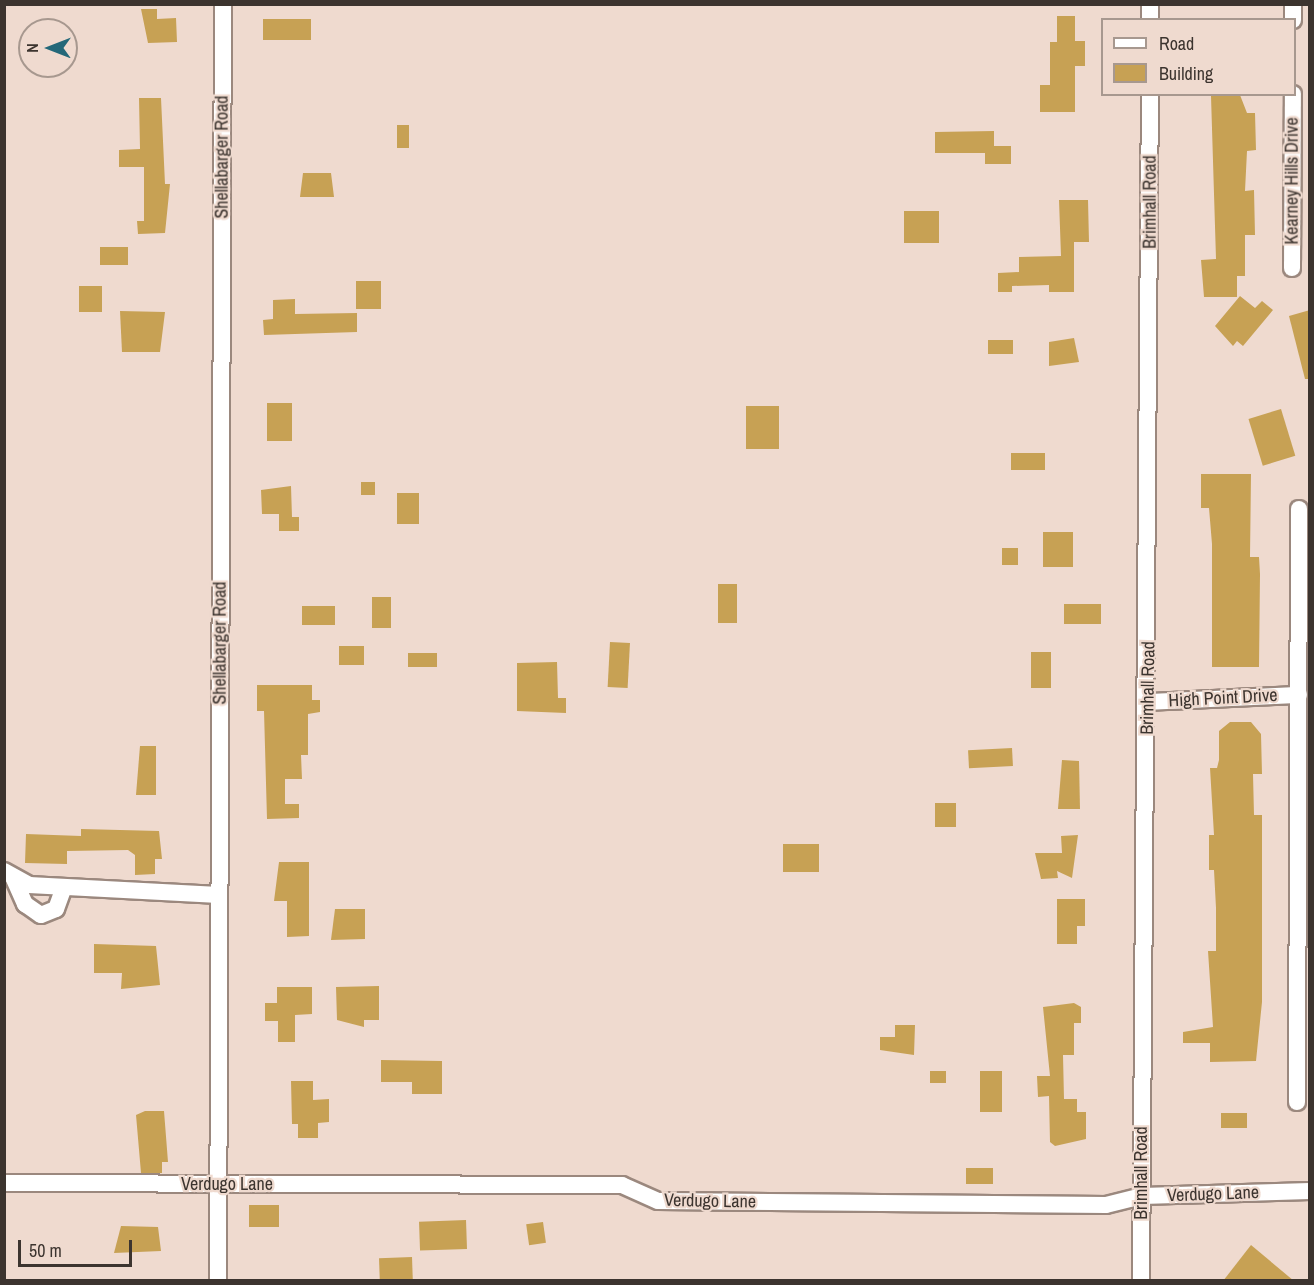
<!DOCTYPE html>
<html>
<head>
<meta charset="utf-8">
<style>
	body { margin:0 }
	#map { position:relative; width:1314px; height:1285px; overflow:hidden; background:#efdacf; font-family:"Archivo Narrow",sans-serif }
	div>[style] { position:absolute }
	.building>* { inset:0; background:#c7a154; transform-origin:0 0 }
	.roads { filter:drop-shadow(2px 0 #9b887e) drop-shadow(-2px 0 #9b887e) drop-shadow(0 2px #9b887e) drop-shadow(0 -2px #9b887e) }
	.minor>* { height:16px; margin:-8px; padding:0 8px; transform-origin:8px; border-radius:8px; background:#fff }
	span { translate:-50% -50%; white-space:nowrap; text-align:center; line-height:1.15; -webkit-text-stroke:4.5px #efdacf; paint-order:stroke }
	.street-label { font-size:18px; color:#3c342f }
	.frame { position:absolute; inset:0; border:6px solid #3c342f; pointer-events:none }
	.legend { position:absolute; left:1101px; top:18px; width:195px; height:78px; box-sizing:border-box; background:#efdacf; border:2px solid #a7988f; margin:0; padding:8px 10px; list-style:none; font-size:18px; color:#3c342f }
	.legend li { display:flex; align-items:center; gap:12px; height:30px }
	.legend b { width:30px; border:2px solid #a7988f }
	.north { position:absolute; left:18px; top:18px; width:60px; height:60px; box-sizing:border-box; background:#efdacf; border:2px solid #a7988f; border-radius:50%; rotate:270deg; font-size:16px; font-weight:700; line-height:24px; text-align:center; color:#3c342f }
	.north::after { content:''; display:block; margin:auto; width:21px; height:27px; background:#246879; clip-path:polygon(50% 0,100% 100%,50% 72%,0 100%) }
	.scale { position:absolute; left:18px; top:1240px; width:114px; height:27px; box-sizing:border-box; border:3px solid #3c342f; border-top:0; padding-left:8px; font-size:18px; line-height:21px; white-space:nowrap; color:#3c342f; -webkit-text-stroke:4px #efdacf; paint-order:stroke }
</style>
</head>
<body>
<div id="map">
	<div class="building">
		<i style="clip-path:polygon(141px 9px,157px 9px,157px 19px,176px 18px,177px 42px,148px 43px)"></i>
		<i style="clip-path:polygon(1057px 16px,1075px 16px,1075px 41px,1085px 41px,1085px 66px,1075px 66px,1075px 112px,1040px 112px,1040px 85px,1050px 85px,1050px 42px,1057px 42px)"></i>
		<i style="left:311px;top:19px;width:21px;height:48px;rotate:90deg"></i>
		<i style="clip-path:polygon(1240px 95px,1247px 113px,1255px 113px,1256px 150px,1247px 151px,1245px 191px,1254px 190px,1255px 235px,1245px 235px,1245px 276px,1237px 276px,1237px 297px,1204px 297px,1201px 260px,1216px 259px,1211px 96px)"></i>
		<i style="clip-path:polygon(139px 98px,161px 98px,165px 184px,170px 184px,165px 233px,138px 234px,137px 221px,144px 221px,144px 167px,119px 167px,119px 150px,140px 149px)"></i>
		<i style="left:397px;top:125px;width:12px;height:23px"></i>
		<i style="clip-path:polygon(994px 131px,994px 146px,1011px 146px,1011px 164px,985px 164px,985px 153px,935px 153px,935px 132px)"></i>
		<i style="clip-path:polygon(303px 173px,331px 173px,334px 197px,300px 197px)"></i>
		<i style="clip-path:polygon(1059px 200px,1088px 200px,1089px 242px,1074px 242px,1074px 292px,1049px 292px,1049px 285px,1012px 286px,1012px 292px,998px 292px,998px 273px,1019px 272px,1019px 257px,1061px 256px)"></i>
		<i style="left:904px;top:211px;width:35px;height:32px"></i>
		<i style="left:100px;top:247px;width:28px;height:18px"></i>
		<i style="left:381px;top:281px;width:28px;height:25px;rotate:90deg"></i>
		<i style="left:79px;top:286px;width:23px;height:26px"></i>
		<i style="clip-path:polygon(1240px 296px,1255px 308px,1262px 301px,1273px 310px,1243px 346px,1237px 341px,1233px 346px,1215px 326px)"></i>
		<i style="clip-path:polygon(295px 299px,295px 314px,357px 313px,357px 332px,264px 335px,263px 320px,273px 319px,273px 300px)"></i>
		<i style="clip-path:polygon(1310px 310px,1310px 379px,1305px 379px,1289px 316px)"></i>
		<i style="clip-path:polygon(120px 311px,165px 312px,160px 352px,122px 352px)"></i>
		<i style="clip-path:polygon(1074px 338px,1079px 362px,1049px 366px,1049px 342px)"></i>
		<i style="left:988px;top:340px;width:25px;height:14px"></i>
		<i style="left:267px;top:403px;width:25px;height:38px"></i>
		<i style="left:746px;top:406px;width:33px;height:43px"></i>
		<i style="left:1281px;top:409px;width:49px;height:34px;rotate:73deg"></i>
		<i style="left:1045px;top:453px;width:17px;height:34px;rotate:90deg"></i>
		<i style="clip-path:polygon(1201px 474px,1251px 474px,1250px 557px,1259px 557px,1260px 574px,1259px 667px,1212px 667px,1212px 544px,1209px 508px,1201px 508px)"></i>
		<i style="left:361px;top:482px;width:14px;height:13px"></i>
		<i style="clip-path:polygon(291px 486px,292px 517px,299px 517px,299px 531px,279px 531px,279px 514px,262px 514px,261px 490px)"></i>
		<i style="left:397px;top:493px;width:22px;height:31px"></i>
		<i style="left:1043px;top:532px;width:30px;height:35px"></i>
		<i style="left:1002px;top:548px;width:16px;height:17px"></i>
		<i style="left:718px;top:584px;width:19px;height:39px"></i>
		<i style="left:372px;top:597px;width:19px;height:31px"></i>
		<i style="left:1101px;top:604px;width:20px;height:37px;rotate:90deg"></i>
		<i style="left:335px;top:606px;width:19px;height:33px;rotate:90deg"></i>
		<i style="left:610px;top:642px;width:20px;height:45px;rotate:3deg"></i>
		<i style="left:339px;top:646px;width:25px;height:19px"></i>
		<i style="left:1031px;top:652px;width:20px;height:36px"></i>
		<i style="left:408px;top:653px;width:29px;height:14px"></i>
		<i style="clip-path:polygon(557px 662px,558px 698px,566px 698px,566px 713px,517px 711px,517px 663px)"></i>
		<i style="clip-path:polygon(257px 685px,312px 685px,312px 700px,320px 700px,320px 712px,308px 714px,308px 755px,301px 755px,302px 779px,285px 779px,285px 804px,299px 804px,299px 818px,267px 819px,264px 711px,257px 711px)"></i>
		<i style="clip-path:polygon(1230px 722px,1251px 722px,1261px 734px,1262px 774px,1253px 774px,1254px 815px,1262px 815px,1262px 1002px,1256px 1061px,1210px 1062px,1210px 1043px,1183px 1043px,1183px 1032px,1213px 1027px,1208px 951px,1216px 951px,1216px 908px,1214px 870px,1209px 870px,1209px 835px,1214px 835px,1210px 768px,1217px 768px,1219px 760px,1219px 731px)"></i>
		<i style="clip-path:polygon(140px 746px,156px 746px,156px 795px,136px 795px)"></i>
		<i style="left:1012px;top:748px;width:18px;height:44px;rotate:87deg"></i>
		<i style="clip-path:polygon(1062px 760px,1079px 761px,1080px 809px,1058px 809px)"></i>
		<i style="left:935px;top:803px;width:21px;height:24px"></i>
		<i style="clip-path:polygon(81px 829px,159px 831px,162px 859px,155px 859px,155px 874px,135px 875px,135px 855px,128px 850px,67px 851px,67px 864px,25px 863px,26px 834px,81px 836px)"></i>
		<i style="clip-path:polygon(1078px 835px,1072px 878px,1057px 871px,1058px 878px,1041px 879px,1035px 853px,1062px 853px,1061px 836px)"></i>
		<i style="left:819px;top:844px;width:28px;height:36px;rotate:90deg"></i>
		<i style="clip-path:polygon(279px 862px,309px 862px,309px 936px,287px 937px,287px 901px,274px 901px)"></i>
		<i style="clip-path:polygon(1057px 899px,1085px 899px,1085px 926px,1077px 926px,1077px 944px,1057px 944px)"></i>
		<i style="clip-path:polygon(335px 909px,365px 909px,365px 939px,331px 940px)"></i>
		<i style="clip-path:polygon(94px 944px,156px 946px,160px 985px,121px 989px,122px 973px,94px 973px)"></i>
		<i style="clip-path:polygon(379px 986px,379px 1020px,364px 1020px,364px 1027px,337px 1020px,336px 987px)"></i>
		<i style="clip-path:polygon(277px 987px,312px 987px,312px 1014px,295px 1015px,295px 1042px,278px 1042px,278px 1021px,265px 1021px,265px 1003px,277px 1003px)"></i>
		<i style="clip-path:polygon(1074px 1003px,1081px 1007px,1081px 1023px,1074px 1023px,1074px 1055px,1063px 1055px,1064px 1099px,1077px 1099px,1077px 1112px,1086px 1112px,1086px 1139px,1055px 1146px,1050px 1142px,1049px 1096px,1038px 1097px,1037px 1076px,1050px 1076px,1043px 1007px)"></i>
		<i style="clip-path:polygon(895px 1025px,915px 1025px,914px 1055px,880px 1050px,880px 1037px,895px 1037px)"></i>
		<i style="clip-path:polygon(381px 1060px,442px 1061px,442px 1094px,412px 1094px,412px 1082px,381px 1082px)"></i>
		<i style="left:930px;top:1071px;width:16px;height:12px"></i>
		<i style="left:980px;top:1071px;width:22px;height:41px"></i>
		<i style="clip-path:polygon(291px 1081px,313px 1081px,313px 1100px,329px 1099px,329px 1122px,318px 1123px,318px 1138px,298px 1138px,298px 1124px,292px 1124px)"></i>
		<i style="clip-path:polygon(145px 1111px,164px 1111px,168px 1162px,162px 1162px,162px 1173px,141px 1173px,136px 1115px)"></i>
		<i style="left:1221px;top:1113px;width:26px;height:15px"></i>
		<i style="left:966px;top:1168px;width:27px;height:16px"></i>
		<i style="left:249px;top:1205px;width:30px;height:22px"></i>
		<i style="left:466px;top:1220px;width:29px;height:47px;rotate:88deg"></i>
		<i style="left:543px;top:1222px;width:21px;height:17px;rotate:82deg"></i>
		<i style="clip-path:polygon(121px 1226px,158px 1227px,161px 1251px,114px 1253px)"></i>
		<i style="clip-path:polygon(1251px 1245px,1294px 1281px,1223px 1281px)"></i>
		<i style="left:412px;top:1257px;width:24px;height:33px;rotate:88deg"></i>
	</div>
	<div class="roads">
		<div class="minor">
			<i style="left:1150px;top:4px;width:16px;rotate:90deg"></i>
			<i style="left:1293px;top:20px;width:16px;rotate:-90deg"></i>
			<i style="left:1292px;top:268px;width:174px;rotate:-89.7deg"></i>
			<i style="left:1148px;top:702px;width:151px;rotate:-2.7deg"></i>
			<i style="left:4px;top:871px;width:29px;rotate:29deg"></i>
			<i style="left:29px;top:885px;width:190px;rotate:3deg"></i>
			<i style="left:13px;top:877px;width:30px;rotate:66deg"></i>
			<i style="left:25px;top:904px;width:19px;rotate:35deg"></i>
			<i style="left:41px;top:915px;width:16px;rotate:-22deg"></i>
			<i style="left:56px;top:909px;width:23px;rotate:-70deg"></i>
			<i style="left:1297px;top:1102px;width:593px;rotate:-89.81deg"></i>
			<i style="left:4px;top:1183px;width:618px;rotate:0.19deg"></i>
			<i style="left:622px;top:1185px;width:39px;rotate:24deg"></i>
			<i style="left:658px;top:1201px;width:448px;rotate:0.5deg"></i>
			<i style="left:1106px;top:1205px;width:37px;rotate:-14deg"></i>
			<i style="left:1142px;top:1196px;width:168px;rotate:-1.7deg"></i>
			<i style="left:218px;top:1280px;width:1276px;rotate:-89.78deg"></i>
			<i style="left:1141px;top:1280px;width:1186px;rotate:-89.57deg"></i>
		</div>
	</div>
	<div class="street-label">
		<span style="left:222px;top:157px;rotate:-90deg">Shellabarger Road</span>
		<span style="left:1292px;top:181px;rotate:-90deg">Kearney Hills Drive</span>
		<span style="left:1150px;top:202px;rotate:-90deg">Brimhall Road</span>
		<span style="left:220px;top:643px;rotate:-90deg">Shellabarger Road</span>
		<span style="left:1148px;top:688px;rotate:-89deg">Brimhall Road</span>
		<span style="left:1223px;top:698px;rotate:-3deg">High Point Drive</span>
		<span style="left:1141px;top:1173px;rotate:-90deg">Brimhall Road</span>
		<span style="left:227px;top:1184px">Verdugo Lane</span>
		<span style="left:1213px;top:1194px;rotate:-2deg">Verdugo Lane</span>
		<span style="left:710px;top:1201px;rotate:1deg">Verdugo Lane</span>
	</div>
	<div class="frame"></div>
	<ul class="legend">
	<li><b style="height:8px;background:#fff"></b>Road</li>
	<li><b style="height:16px;background:#c7a154"></b>Building</li>
	</ul>
	<div class="north">N</div>
	<div class="scale">50 m</div>
</div>
</body>
</html>
